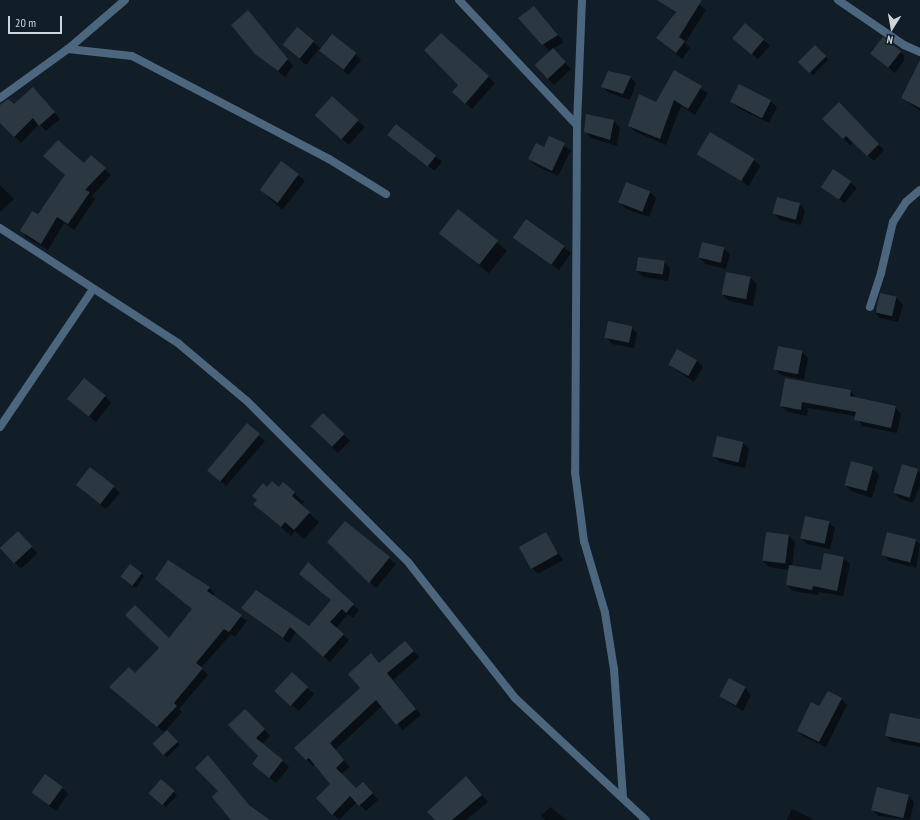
<!DOCTYPE html>
<html>
<head>
<meta charset="utf-8">
<style>
	body { margin:0 }
	#map { position:relative; width:920px; height:820px; overflow:hidden; background:#111d27; font-family:"PT Sans Narrow",sans-serif }
	div>[style] { position:absolute }
	.shadow>* { inset:0; background:#0007; transform-origin:0 0 }
	.building>* { inset:0; background:#2b3842; transform-origin:0 0 }
	.minor>* { height:8px; margin:-4px; padding:0 4px; transform-origin:4px; border-radius:4px; background:#4b667d }
	span { translate:-50% -50%; white-space:nowrap; text-align:center; line-height:1.15; -webkit-text-stroke:4px #111d27; paint-order:stroke }
	.north { position:absolute; left:872px; top:8px; width:40px; height:40px; -webkit-text-stroke:3px #111d27; paint-order:stroke; rotate:191deg; font-size:11px; font-weight:700; line-height:16px; text-align:center; color:#cdd5dc }
	.north::after { content:''; display:block; margin:auto; width:14px; height:18px; background:#cdd5dc; clip-path:polygon(50% 0,100% 100%,50% 72%,0 100%) }
	.scale { position:absolute; left:8px; top:16px; width:54px; height:18px; box-sizing:border-box; border:2px solid #cdd5dc; border-top:0; padding-left:5px; font-size:12px; line-height:14px; white-space:nowrap; color:#cdd5dc; -webkit-text-stroke:3px #111d27; paint-order:stroke }
</style>
</head>
<body>
<div id="map">
	<div class="shadow">
		<i style="clip-path:polygon(669px 0,694px 0,706px 10px,685px 43px,690px 48px,682px 59px,657px 38px,676px 13px,666px 5px)"></i>
		<i style="clip-path:polygon(540px 13px,564px 42px,553px 49px,571px 69px,554px 85px,548px 79px,550px 52px,520px 18px)"></i>
		<i style="clip-path:polygon(254px 18px,293px 66px,285px 77px,256px 54px)"></i>
		<i style="left:745px;top:24px;width:33px;height:18px;rotate:41deg"></i>
		<i style="clip-path:polygon(297px 28px,321px 49px,355px 54px,361px 60px,348px 75px,319px 49px,306px 65px,283px 45px)"></i>
		<i style="clip-path:polygon(441px 35px,495px 83px,472px 109px,459px 98px,460px 85px)"></i>
		<i style="left:815px;top:47px;width:18px;height:22px;rotate:43deg"></i>
		<i style="clip-path:polygon(898px 49px,904px 56px,904px 61px,895px 73px,872px 54px)"></i>
		<i style="clip-path:polygon(674px 71px,708px 93px,695px 115px,681px 106px,666px 145px,636px 132px,629px 126px,656px 103px)"></i>
		<i style="clip-path:polygon(630px 77px,636px 83px,630px 100px,609px 93px,603px 87px)"></i>
		<i style="clip-path:polygon(920px 85px,920px 111px,902px 98px)"></i>
		<i style="clip-path:polygon(739px 86px,770px 101px,777px 107px,769px 123px,738px 108px,731px 101px)"></i>
		<i style="clip-path:polygon(39px 95px,60px 119px,46px 131px,39px 124px,21px 143px,0 122px,0 108px,14px 106px)"></i>
		<i style="clip-path:polygon(839px 103px,884px 150px,874px 161px,853px 142px,850px 145px,830px 126px)"></i>
		<i style="clip-path:polygon(358px 121px,365px 127px,349px 145px,322px 122px)"></i>
		<i style="clip-path:polygon(613px 121px,620px 127px,617px 146px,591px 138px,585px 131px)"></i>
		<i style="left:397px;top:125px;width:58px;height:12px;rotate:39deg"></i>
		<i style="clip-path:polygon(550px 137px,571px 150px,558px 176px,535px 165px,529px 159px,544px 148px)"></i>
		<i style="clip-path:polygon(698px 154px,754px 160px,760px 166px,749px 186px)"></i>
		<i style="clip-path:polygon(91px 156px,111px 175px,92px 196px,95px 199px,74px 230px,64px 223px,48px 250px,27px 238px,21px 231px)"></i>
		<i style="clip-path:polygon(281px 162px,305px 181px,282px 210px,267px 196px)"></i>
		<i style="left:834px;top:170px;width:29px;height:20px;rotate:38deg"></i>
		<i style="clip-path:polygon(0 185px,14px 199px,0 212px)"></i>
		<i style="clip-path:polygon(650px 192px,656px 198px,649px 217px,626px 209px,620px 203px)"></i>
		<i style="clip-path:polygon(799px 204px,805px 210px,801px 225px,780px 220px,774px 213px)"></i>
		<i style="left:458px;top:211px;width:63px;height:29px;rotate:39deg"></i>
		<i style="left:526px;top:220px;width:56px;height:21px;rotate:36deg"></i>
		<i style="clip-path:polygon(723px 248px,730px 254px,726px 269px,706px 264px,699px 258px)"></i>
		<i style="clip-path:polygon(664px 262px,670px 268px,668px 281px,644px 277px,637px 271px)"></i>
		<i style="clip-path:polygon(751px 278px,757px 284px,753px 306px,729px 301px,723px 295px)"></i>
		<i style="clip-path:polygon(897px 298px,903px 305px,898px 322px,880px 318px,874px 311px)"></i>
		<i style="clip-path:polygon(631px 327px,637px 333px,634px 348px,612px 344px,606px 337px)"></i>
		<i style="clip-path:polygon(802px 352px,808px 358px,804px 380px,781px 375px,774px 368px)"></i>
		<i style="clip-path:polygon(697px 361px,703px 367px,694px 382px,669px 365px)"></i>
		<i style="clip-path:polygon(851px 391px,857px 399px,895px 407px,901px 414px,897px 433px,862px 426px,856px 416px,808px 408px,807px 416px,788px 412px,781px 406px)"></i>
		<i style="clip-path:polygon(105px 396px,111px 403px,96px 422px,75px 405px)"></i>
		<i style="left:323px;top:414px;width:38px;height:17px;rotate:45deg"></i>
		<i style="clip-path:polygon(247px 425px,265px 441px,226px 486px,214px 475px)"></i>
		<i style="clip-path:polygon(743px 443px,749px 449px,745px 468px,720px 462px,713px 456px)"></i>
		<i style="clip-path:polygon(91px 468px,120px 493px,106px 509px,83px 491px)"></i>
		<i style="clip-path:polygon(872px 468px,879px 475px,872px 498px,851px 491px,845px 485px)"></i>
		<i style="clip-path:polygon(917px 470px,920px 473px,920px 485px,913px 503px,899px 498px,893px 491px)"></i>
		<i style="clip-path:polygon(283px 483px,304px 502px,301px 506px,319px 522px,304px 539px,295px 531px,291px 536px,254px 504px,267px 488px,279px 488px)"></i>
		<i style="clip-path:polygon(828px 522px,835px 528px,830px 549px,807px 544px,801px 538px)"></i>
		<i style="clip-path:polygon(345px 523px,396px 564px,376px 588px,329px 542px)"></i>
		<i style="left:18px;top:533px;width:28px;height:23px;rotate:46deg"></i>
		<i style="clip-path:polygon(546px 534px,563px 560px,538px 574px,532px 568px)"></i>
		<i style="clip-path:polygon(789px 536px,795px 542px,792px 567px,821px 572px,843px 558px,850px 564px,843px 596px,819px 592px,818px 595px,793px 591px,787px 585px,789px 570px,769px 567px,763px 561px)"></i>
		<i style="clip-path:polygon(915px 540px,920px 544px,916px 568px,889px 561px,883px 555px)"></i>
		<i style="clip-path:polygon(141px 573px,144px 576px,136px 588px,124px 580px)"></i>
		<i style="clip-path:polygon(209px 588px,215px 594px,213px 596px,247px 621px,235px 637px,231px 634px,201px 668px,208px 675px,179px 709px,182px 712px,164px 732px,116px 693px,170px 639px)"></i>
		<i style="clip-path:polygon(332px 601px,353px 605px,359px 610px,353px 618px,348px 614px,336px 628px,349px 640px,330px 662px,296px 632px,289px 643px,242px 608px,309px 627px)"></i>
		<i style="clip-path:polygon(411px 648px,419px 657px,393px 680px,421px 715px,403px 730px,382px 706px,335px 750px,350px 767px,341px 774px,356px 790px,369px 789px,378px 800px,366px 811px,357px 802px,339px 820px,317px 798px,332px 784px,315px 764px,313px 766px,296px 748px,361px 688px,371px 655px,380px 664px)"></i>
		<i style="left:292px;top:674px;width:30px;height:23px;rotate:42deg"></i>
		<i style="clip-path:polygon(745px 688px,751px 695px,743px 711px,720px 697px)"></i>
		<i style="clip-path:polygon(841px 698px,847px 705px,826px 747px,804px 737px,798px 731px,820px 707px)"></i>
		<i style="clip-path:polygon(245px 710px,270px 736px,262px 744px,289px 767px,276px 783px,253px 764px,259px 756px)"></i>
		<i style="clip-path:polygon(920px 720px,920px 747px,893px 742px,886px 736px)"></i>
		<i style="left:167px;top:732px;width:18px;height:18px;rotate:45deg"></i>
		<i style="clip-path:polygon(466px 777px,488px 802px,466px 820px,436px 820px)"></i>
		<i style="left:161px;top:780px;width:22px;height:16px;rotate:43deg"></i>
		<i style="clip-path:polygon(62px 788px,68px 794px,56px 811px,32px 792px)"></i>
		<i style="clip-path:polygon(908px 795px,914px 802px,910px 820px,879px 816px,872px 810px)"></i>
		<i style="clip-path:polygon(550px 807px,567px 820px,545px 820px,541px 816px)"></i>
		<i style="clip-path:polygon(792px 809px,811px 818px,813px 820px,787px 820px)"></i>
	</div>
	<div class="building">
		<i style="clip-path:polygon(657px 0,702px 0,679px 37px,685px 41px,676px 53px,656px 38px,676px 12px)"></i>
		<i style="clip-path:polygon(534px 6px,558px 35px,542px 45px,518px 18px)"></i>
		<i style="clip-path:polygon(248px 10px,288px 59px,278px 71px,255px 54px,231px 25px)"></i>
		<i style="left:745px;top:23px;width:25px;height:20px;rotate:40deg"></i>
		<i style="left:297px;top:27px;width:22px;height:23px;rotate:39deg"></i>
		<i style="clip-path:polygon(441px 33px,489px 76px,465px 104px,452px 92px,458px 85px,424px 50px)"></i>
		<i style="left:332px;top:34px;width:31px;height:21px;rotate:38deg"></i>
		<i style="left:883px;top:37px;width:23px;height:21px;rotate:38deg"></i>
		<i style="left:815px;top:45px;width:16px;height:24px;rotate:45deg"></i>
		<i style="left:553px;top:48px;width:19px;height:25px;rotate:47deg"></i>
		<i style="clip-path:polygon(920px 60px,920px 108px,901px 98px)"></i>
		<i style="clip-path:polygon(674px 70px,702px 86px,688px 109px,674px 100px,660px 139px,628px 126px,639px 94px,656px 102px)"></i>
		<i style="clip-path:polygon(608px 71px,631px 76px,623px 94px,601px 87px)"></i>
		<i style="left:739px;top:84px;width:36px;height:20px;rotate:27deg"></i>
		<i style="clip-path:polygon(33px 87px,55px 112px,39px 126px,33px 118px,14px 137px,0 123px,0 105px,8px 99px,14px 104px)"></i>
		<i style="left:332px;top:96px;width:36px;height:26px;rotate:42deg"></i>
		<i style="clip-path:polygon(839px 102px,879px 144px,867px 156px,846px 136px,843px 139px,822px 119px)"></i>
		<i style="clip-path:polygon(586px 114px,614px 120px,610px 140px,584px 132px)"></i>
		<i style="left:396px;top:124px;width:51px;height:14px;rotate:38deg"></i>
		<i style="left:710px;top:132px;width:52px;height:26px;rotate:31deg"></i>
		<i style="clip-path:polygon(549px 136px,565px 143px,552px 171px,528px 159px,536px 143px,544px 147px)"></i>
		<i style="clip-path:polygon(58px 140px,84px 163px,91px 155px,106px 168px,85px 190px,90px 192px,68px 224px,57px 217px,41px 244px,20px 231px,32px 211px,38px 214px,65px 175px,43px 156px)"></i>
		<i style="left:281px;top:161px;width:22px;height:36px;rotate:36deg"></i>
		<i style="left:833px;top:169px;width:22px;height:22px;rotate:34deg"></i>
		<i style="left:626px;top:182px;width:26px;height:22px;rotate:21deg"></i>
		<i style="left:777px;top:197px;width:24px;height:17px;rotate:15deg"></i>
		<i style="left:458px;top:209px;width:51px;height:31px;rotate:38deg"></i>
		<i style="left:526px;top:219px;width:47px;height:23px;rotate:35deg"></i>
		<i style="left:702px;top:242px;width:23px;height:16px;rotate:13deg"></i>
		<i style="left:638px;top:257px;width:27px;height:14px;rotate:8deg"></i>
		<i style="left:726px;top:272px;width:25px;height:23px;rotate:11deg"></i>
		<i style="left:880px;top:293px;width:17px;height:20px;rotate:13deg"></i>
		<i style="left:608px;top:321px;width:25px;height:17px;rotate:12deg"></i>
		<i style="left:778px;top:346px;width:25px;height:24px;rotate:11deg"></i>
		<i style="left:677px;top:349px;width:23px;height:18px;rotate:29deg"></i>
		<i style="left:84px;top:378px;width:28px;height:27px;rotate:39deg"></i>
		<i style="clip-path:polygon(785px 378px,851px 390px,850px 396px,896px 406px,891px 428px,854px 420px,856px 412px,802px 402px,801px 410px,780px 406px)"></i>
		<i style="left:323px;top:413px;width:30px;height:18px;rotate:44deg"></i>
		<i style="left:247px;top:423px;width:17px;height:62px;rotate:40deg"></i>
		<i style="left:717px;top:436px;width:27px;height:21px;rotate:13deg"></i>
		<i style="left:851px;top:461px;width:23px;height:25px;rotate:15deg"></i>
		<i style="left:902px;top:464px;width:17px;height:30px;rotate:17deg"></i>
		<i style="left:90px;top:467px;width:31px;height:23px;rotate:38deg"></i>
		<i style="clip-path:polygon(272px 481px,279px 487px,283px 482px,295px 492px,292px 496px,310px 512px,294px 530px,285px 522px,281px 527px,253px 504px,257px 500px,252px 496px,263px 483px,267px 487px)"></i>
		<i style="left:805px;top:516px;width:25px;height:23px;rotate:12deg"></i>
		<i style="clip-path:polygon(345px 521px,390px 557px,369px 583px,327px 542px)"></i>
		<i style="left:18px;top:531px;width:21px;height:25px;rotate:47deg"></i>
		<i style="left:546px;top:532px;width:25px;height:31px;rotate:61deg"></i>
		<i style="left:766px;top:532px;width:23px;height:29px;rotate:7deg"></i>
		<i style="left:887px;top:532px;width:30px;height:24px;rotate:14deg"></i>
		<i style="clip-path:polygon(824px 553px,844px 557px,837px 591px,813px 586px,812px 590px,786px 585px,789px 565px,821px 570px)"></i>
		<i style="clip-path:polygon(168px 560px,210px 587px,207px 591px,242px 615px,229px 632px,224px 629px,196px 663px,203px 668px,174px 703px,177px 706px,157px 727px,109px 687px,129px 667px,135px 673px,159px 648px,125px 615px,135px 605px,169px 638px,192px 609px,155px 579px)"></i>
		<i style="clip-path:polygon(308px 562px,354px 604px,346px 613px,342px 609px,330px 622px,344px 634px,323px 657px,290px 627px,283px 638px,241px 608px,256px 590px,309px 626px,331px 600px,299px 574px)"></i>
		<i style="left:130px;top:564px;width:15px;height:16px;rotate:37deg"></i>
		<i style="clip-path:polygon(405px 641px,414px 651px,387px 673px,416px 709px,396px 725px,376px 700px,330px 743px,344px 760px,336px 768px,356px 788px,363px 782px,373px 793px,359px 806px,350px 796px,332px 815px,316px 798px,330px 784px,309px 758px,306px 760px,294px 748px,360px 688px,348px 674px,371px 653px,379px 663px)"></i>
		<i style="left:292px;top:672px;width:22px;height:26px;rotate:43deg"></i>
		<i style="left:729px;top:678px;width:19px;height:21px;rotate:28deg"></i>
		<i style="clip-path:polygon(828px 691px,842px 698px,819px 742px,797px 731px,811px 702px,819px 706px)"></i>
		<i style="clip-path:polygon(245px 709px,265px 729px,256px 738px,283px 760px,269px 778px,252px 764px,258px 756px,228px 725px)"></i>
		<i style="clip-path:polygon(890px 713px,920px 719px,920px 743px,885px 736px)"></i>
		<i style="left:167px;top:730px;width:16px;height:20px;rotate:47deg"></i>
		<i style="clip-path:polygon(208px 755px,249px 805px,270px 820px,231px 820px,212px 797px,218px 791px,195px 768px)"></i>
		<i style="left:45px;top:774px;width:22px;height:23px;rotate:36deg"></i>
		<i style="clip-path:polygon(466px 776px,482px 795px,452px 820px,435px 820px,427px 812px)"></i>
		<i style="left:161px;top:779px;width:18px;height:19px;rotate:41deg"></i>
		<i style="left:877px;top:787px;width:33px;height:24px;rotate:14deg"></i>
	</div>
	<div class="minor">
		<i style="left:459px;top:0;width:172px;rotate:46.7deg"></i>
		<i style="left:582px;top:0;width:125px;rotate:92.3deg"></i>
		<i style="left:577px;top:125px;width:347px;rotate:90.3deg"></i>
		<i style="left:575px;top:472px;width:70px;rotate:82.6deg"></i>
		<i style="left:584px;top:541px;width:75px;rotate:73.7deg"></i>
		<i style="left:605px;top:613px;width:57px;rotate:80.9deg"></i>
		<i style="left:614px;top:669px;width:128px;rotate:86deg"></i>
		<i style="left:838px;top:0;width:80px;rotate:34.3deg"></i>
		<i style="left:904px;top:45px;width:17px;rotate:24deg"></i>
		<i style="left:68px;top:49px;width:64px;rotate:6.2deg"></i>
		<i style="left:132px;top:56px;width:222px;rotate:27.6deg"></i>
		<i style="left:329px;top:159px;width:67px;rotate:31.6deg"></i>
		<i style="left:0;top:98px;width:84px;rotate:-35.8deg"></i>
		<i style="left:68px;top:49px;width:75px;rotate:-40.7deg"></i>
		<i style="left:0;top:228px;width:213px;rotate:32.9deg"></i>
		<i style="left:179px;top:344px;width:89px;rotate:40deg"></i>
		<i style="left:247px;top:401px;width:228px;rotate:45deg"></i>
		<i style="left:408px;top:562px;width:173px;rotate:51.8deg"></i>
		<i style="left:515px;top:698px;width:179px;rotate:43deg"></i>
		<i style="left:870px;top:307px;width:36px;rotate:-72deg"></i>
		<i style="left:881px;top:273px;width:52px;rotate:-76.8deg"></i>
		<i style="left:893px;top:222px;width:24px;rotate:-57deg"></i>
		<i style="left:906px;top:202px;width:18px;rotate:-41deg"></i>
		<i style="left:0;top:427px;width:166px;rotate:-56deg"></i>
	</div>
	<div class="north">N</div>
	<div class="scale">20 m</div>
</div>
</body>
</html>
